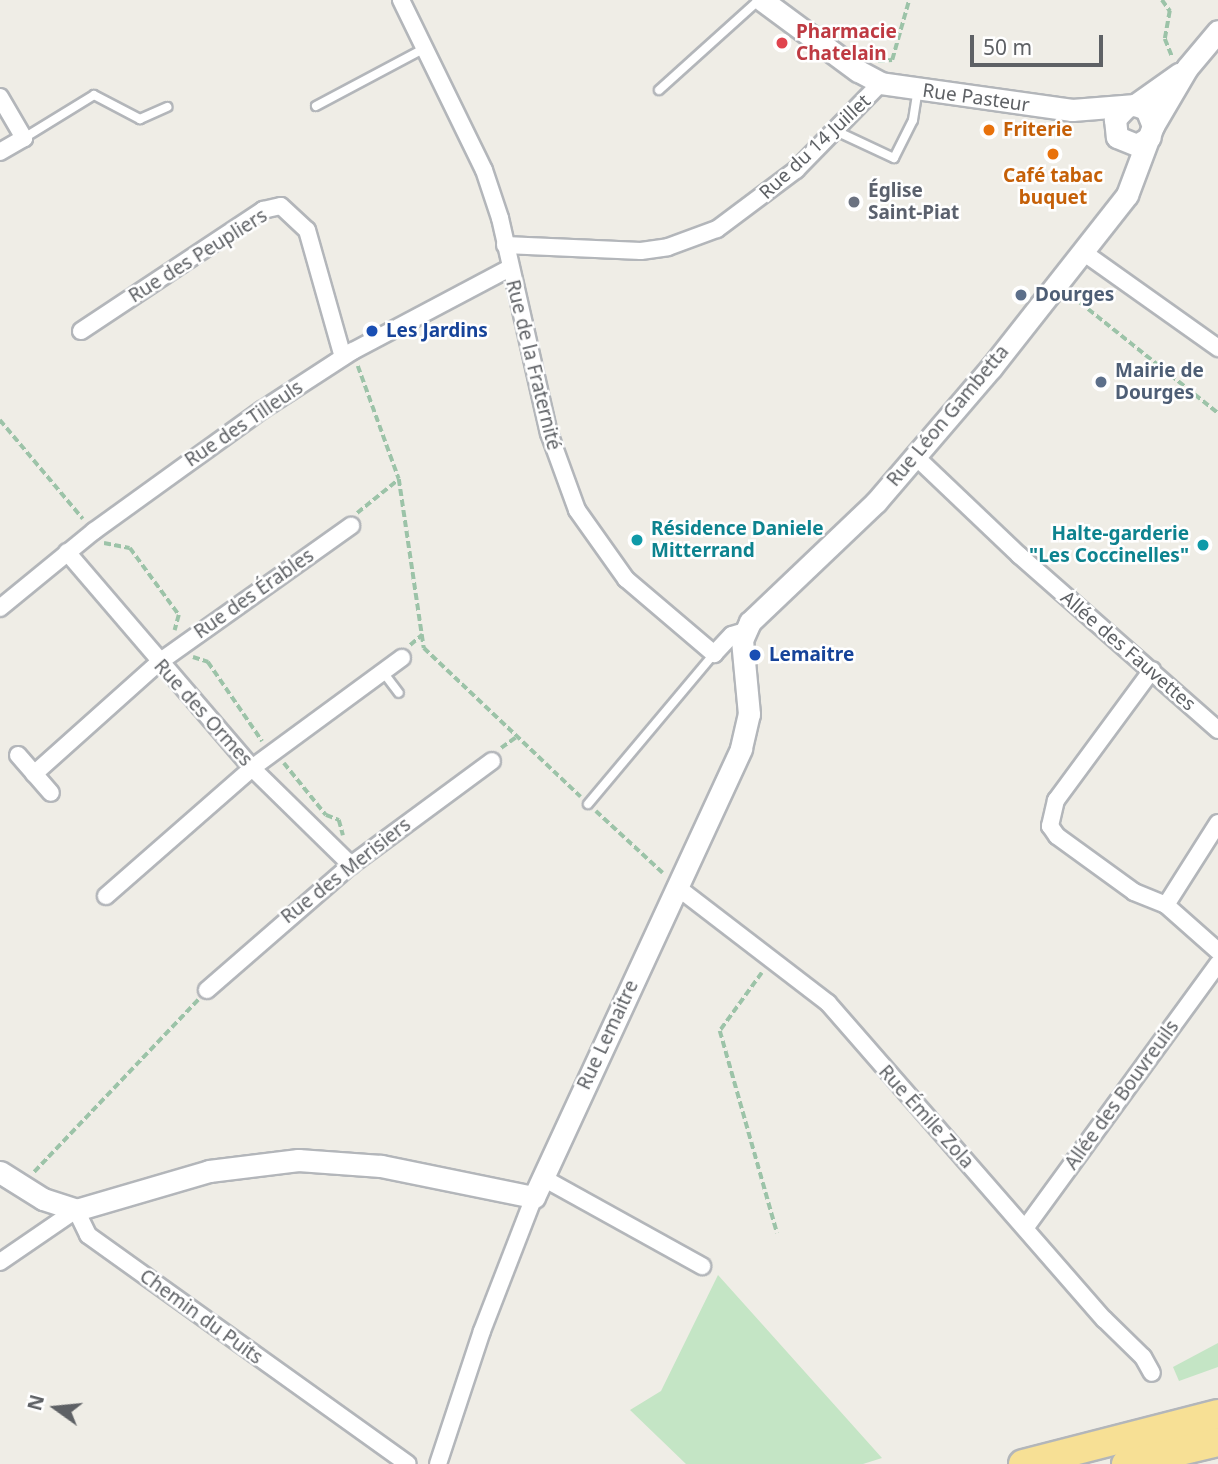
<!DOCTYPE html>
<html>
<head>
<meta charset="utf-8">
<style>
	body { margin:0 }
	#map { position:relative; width:1218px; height:1464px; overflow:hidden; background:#efede6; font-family:"Noto Sans",sans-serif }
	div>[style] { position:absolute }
	.green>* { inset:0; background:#c4e5c5 }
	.path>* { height:3.5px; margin-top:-1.75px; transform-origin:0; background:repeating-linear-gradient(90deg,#9cc3a8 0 7px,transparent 0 10.5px) }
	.roads { filter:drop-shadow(2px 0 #b3b6ba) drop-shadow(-2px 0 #b3b6ba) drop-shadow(0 2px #b3b6ba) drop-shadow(0 -2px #b3b6ba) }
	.lane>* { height:8px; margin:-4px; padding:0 4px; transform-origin:4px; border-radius:4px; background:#fff }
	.street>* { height:16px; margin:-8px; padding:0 8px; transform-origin:8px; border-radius:8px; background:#fff }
	.secondary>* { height:21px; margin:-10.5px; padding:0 10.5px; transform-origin:10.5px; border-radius:10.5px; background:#fff }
	.highway>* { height:28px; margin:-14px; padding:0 14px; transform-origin:14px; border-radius:14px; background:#f7e095 }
	.dots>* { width:19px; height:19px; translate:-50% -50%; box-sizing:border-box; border:4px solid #fff; border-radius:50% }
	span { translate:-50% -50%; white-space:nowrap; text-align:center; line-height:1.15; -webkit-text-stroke:5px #fff; paint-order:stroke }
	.health-label { font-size:19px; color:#be3a42; font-weight:700 }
	.left { translate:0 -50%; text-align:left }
	.street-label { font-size:19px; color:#5e6165 }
	.food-label { font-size:19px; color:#c56008; font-weight:700 }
	.worship-label { font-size:19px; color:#5b616d; font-weight:700 }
	.service-label { font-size:19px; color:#4e5e75; font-weight:700 }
	.transit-label { font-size:19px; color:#164399; font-weight:700 }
	.culture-label { font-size:19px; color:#0d838f; font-weight:700 }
	.right { translate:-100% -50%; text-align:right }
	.north { position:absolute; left:21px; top:1373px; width:70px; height:70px; -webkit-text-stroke:5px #fff; paint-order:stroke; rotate:285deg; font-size:19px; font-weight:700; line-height:28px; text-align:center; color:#5e6165 }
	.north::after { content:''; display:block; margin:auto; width:24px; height:32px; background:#5e6165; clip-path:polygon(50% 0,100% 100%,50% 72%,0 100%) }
	.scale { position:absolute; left:970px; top:35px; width:133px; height:32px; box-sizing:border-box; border:4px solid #5e6165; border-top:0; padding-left:9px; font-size:21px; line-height:24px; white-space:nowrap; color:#5e6165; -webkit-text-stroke:5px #fff; paint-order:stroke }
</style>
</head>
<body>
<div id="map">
	<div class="green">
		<i style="clip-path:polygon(718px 1275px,882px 1458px,863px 1464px,686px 1464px,630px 1410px,661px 1391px)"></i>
		<i style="clip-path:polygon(1218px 1343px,1218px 1367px,1179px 1381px,1173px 1367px)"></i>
	</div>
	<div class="path">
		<i style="left:1162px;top:0;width:14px;rotate:54deg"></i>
		<i style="left:1170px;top:11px;width:28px;rotate:100deg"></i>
		<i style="left:1165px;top:39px;width:18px;rotate:68deg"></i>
		<i style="left:878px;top:61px;width:14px;rotate:-4deg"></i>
		<i style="left:892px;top:60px;width:62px;rotate:-74.2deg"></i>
		<i style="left:1072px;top:296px;width:187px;rotate:38.7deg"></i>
		<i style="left:358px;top:366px;width:120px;rotate:70.1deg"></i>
		<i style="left:399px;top:479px;width:171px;rotate:81.6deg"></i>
		<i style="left:424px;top:648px;width:216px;rotate:43.5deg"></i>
		<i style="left:0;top:420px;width:129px;rotate:50deg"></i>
		<i style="left:357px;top:513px;width:54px;rotate:-39deg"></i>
		<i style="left:104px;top:543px;width:26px;rotate:11deg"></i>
		<i style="left:130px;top:548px;width:83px;rotate:53.8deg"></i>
		<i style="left:179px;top:615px;width:16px;rotate:105deg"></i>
		<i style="left:410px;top:645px;width:16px;rotate:-40deg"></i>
		<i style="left:193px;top:657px;width:16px;rotate:18deg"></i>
		<i style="left:208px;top:662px;width:96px;rotate:55.6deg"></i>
		<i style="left:501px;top:748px;width:19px;rotate:-36deg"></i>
		<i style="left:284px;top:763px;width:67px;rotate:51.1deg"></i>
		<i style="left:326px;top:815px;width:14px;rotate:21deg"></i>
		<i style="left:339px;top:820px;width:16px;rotate:75deg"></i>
		<i style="left:596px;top:811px;width:91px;rotate:42.8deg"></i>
		<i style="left:762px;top:973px;width:72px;rotate:125.9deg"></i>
		<i style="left:720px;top:1031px;width:210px;rotate:74.2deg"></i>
		<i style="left:34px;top:1172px;width:238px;rotate:-46.4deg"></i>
	</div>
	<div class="roads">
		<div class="lane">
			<i style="left:659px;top:90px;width:135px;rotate:-42deg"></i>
			<i style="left:316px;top:106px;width:123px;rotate:-28deg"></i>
			<i style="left:836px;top:131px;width:64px;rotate:25deg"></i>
			<i style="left:894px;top:158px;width:42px;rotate:-63.4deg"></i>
			<i style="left:913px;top:120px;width:30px;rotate:-81deg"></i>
			<i style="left:24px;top:138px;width:82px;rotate:-31.6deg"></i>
			<i style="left:94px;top:95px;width:52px;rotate:27.6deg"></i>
			<i style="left:140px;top:119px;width:30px;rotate:-24deg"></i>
			<i style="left:383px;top:672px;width:26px;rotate:53deg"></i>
			<i style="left:588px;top:804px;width:196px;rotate:-50deg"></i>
		</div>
		<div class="street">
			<i style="left:401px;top:0;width:189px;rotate:64deg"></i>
			<i style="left:484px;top:170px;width:51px;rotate:71.6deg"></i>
			<i style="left:500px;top:218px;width:221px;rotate:77.2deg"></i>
			<i style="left:549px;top:433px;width:82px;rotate:70deg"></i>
			<i style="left:577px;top:510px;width:85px;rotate:54.6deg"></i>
			<i style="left:626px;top:579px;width:116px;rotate:40.4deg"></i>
			<i style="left:714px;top:654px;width:26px;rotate:-47deg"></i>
			<i style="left:732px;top:635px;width:14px;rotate:-17deg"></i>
			<i style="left:0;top:97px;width:48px;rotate:59.7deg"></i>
			<i style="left:24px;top:138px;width:28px;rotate:150deg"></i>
			<i style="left:505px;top:245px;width:136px;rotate:2.5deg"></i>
			<i style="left:641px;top:251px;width:27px;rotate:-8deg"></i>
			<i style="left:668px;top:247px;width:52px;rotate:-20.2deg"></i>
			<i style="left:717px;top:229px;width:99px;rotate:-36.8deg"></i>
			<i style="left:796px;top:170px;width:122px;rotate:-45.7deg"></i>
			<i style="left:1083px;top:252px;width:166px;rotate:35.4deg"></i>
			<i style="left:81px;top:331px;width:219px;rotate:-33.6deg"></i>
			<i style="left:263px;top:210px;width:18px;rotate:-13deg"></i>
			<i style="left:281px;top:206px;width:35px;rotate:43deg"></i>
			<i style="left:307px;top:230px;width:132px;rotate:74.2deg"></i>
			<i style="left:915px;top:456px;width:144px;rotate:43.6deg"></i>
			<i style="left:1019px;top:555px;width:265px;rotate:41.3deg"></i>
			<i style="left:67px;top:552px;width:284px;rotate:49.4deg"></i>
			<i style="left:252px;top:768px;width:139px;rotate:44.4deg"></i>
			<i style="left:0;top:608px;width:122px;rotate:-39.3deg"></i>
			<i style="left:94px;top:531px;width:207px;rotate:-35.8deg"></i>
			<i style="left:262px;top:410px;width:108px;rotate:-33deg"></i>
			<i style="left:353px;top:351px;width:175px;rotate:-27.9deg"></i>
			<i style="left:1152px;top:670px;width:162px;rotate:126.4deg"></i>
			<i style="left:1056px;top:800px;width:27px;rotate:103deg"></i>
			<i style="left:1050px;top:826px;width:12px;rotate:55deg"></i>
			<i style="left:1057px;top:836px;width:95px;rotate:36deg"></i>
			<i style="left:1134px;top:892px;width:35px;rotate:22deg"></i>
			<i style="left:1166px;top:905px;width:69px;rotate:41.5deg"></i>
			<i style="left:18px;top:755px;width:50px;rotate:49deg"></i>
			<i style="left:34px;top:774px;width:166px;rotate:-41.8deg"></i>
			<i style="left:158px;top:663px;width:237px;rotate:-35.4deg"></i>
			<i style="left:677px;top:887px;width:190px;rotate:37.5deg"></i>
			<i style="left:828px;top:1003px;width:420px;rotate:48.9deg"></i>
			<i style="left:1104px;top:1319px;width:54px;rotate:44.3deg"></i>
			<i style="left:1143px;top:1357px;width:18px;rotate:61deg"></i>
			<i style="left:106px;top:896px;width:194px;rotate:-41.2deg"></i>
			<i style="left:252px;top:768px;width:186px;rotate:-36.3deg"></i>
			<i style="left:1166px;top:905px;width:97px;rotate:-57.6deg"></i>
			<i style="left:207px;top:990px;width:191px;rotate:-41deg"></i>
			<i style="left:351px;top:865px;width:175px;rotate:-36.4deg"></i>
			<i style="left:543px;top:1178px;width:182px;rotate:29deg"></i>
			<i style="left:1026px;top:1227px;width:326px;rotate:-53.9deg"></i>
			<i style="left:0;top:1262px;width:92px;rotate:-34.4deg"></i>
			<i style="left:76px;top:1210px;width:28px;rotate:64deg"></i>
			<i style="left:88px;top:1235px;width:393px;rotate:35.6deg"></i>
			<i style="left:438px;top:1464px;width:140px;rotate:-71.7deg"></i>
			<i style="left:482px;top:1331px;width:144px;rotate:-68.8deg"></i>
		</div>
		<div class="secondary">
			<i style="left:1135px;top:105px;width:54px;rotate:-35.2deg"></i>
			<i style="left:1127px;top:106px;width:18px;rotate:133deg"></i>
			<i style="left:1115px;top:119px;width:18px;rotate:84deg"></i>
			<i style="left:1117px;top:137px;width:22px;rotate:22deg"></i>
			<i style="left:1137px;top:145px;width:15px;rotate:-32deg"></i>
			<i style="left:1153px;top:126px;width:67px;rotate:-59.6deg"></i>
			<i style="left:1187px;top:68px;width:48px;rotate:-50deg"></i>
			<i style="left:0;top:1172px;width:51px;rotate:32.1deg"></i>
			<i style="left:43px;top:1199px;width:35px;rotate:18deg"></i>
			<i style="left:76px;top:1210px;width:139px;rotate:-16.3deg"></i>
			<i style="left:209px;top:1171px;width:90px;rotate:-7deg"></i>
			<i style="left:298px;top:1160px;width:83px;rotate:4.1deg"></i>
			<i style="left:381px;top:1166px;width:156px;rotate:11.5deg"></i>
			<i style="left:534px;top:1197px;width:494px;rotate:-65.2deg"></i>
			<i style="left:741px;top:748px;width:35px;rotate:-77deg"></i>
			<i style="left:749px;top:714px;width:74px;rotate:-95.4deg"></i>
			<i style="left:742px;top:640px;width:20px;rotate:-66deg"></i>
			<i style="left:750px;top:622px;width:174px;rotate:-43.6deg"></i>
			<i style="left:876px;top:502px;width:177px;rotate:-49.4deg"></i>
			<i style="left:991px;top:368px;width:220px;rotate:-51.8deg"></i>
			<i style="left:1127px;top:195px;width:74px;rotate:-69.4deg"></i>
			<i style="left:1153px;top:126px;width:18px;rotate:-112deg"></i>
			<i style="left:1146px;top:109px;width:12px;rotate:-160deg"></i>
			<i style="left:1135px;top:105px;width:63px;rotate:175.5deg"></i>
			<i style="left:1072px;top:110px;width:193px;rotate:-172deg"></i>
			<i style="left:881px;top:83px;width:26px;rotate:-152deg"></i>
			<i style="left:858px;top:71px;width:119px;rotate:-143.5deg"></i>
		</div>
		<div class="highway">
			<i style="left:1023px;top:1464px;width:201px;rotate:-14.4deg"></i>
			<i style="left:1126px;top:1464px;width:95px;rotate:-13.4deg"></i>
		</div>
	</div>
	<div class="dots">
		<i style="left:782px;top:43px;background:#e0444e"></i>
		<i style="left:989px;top:130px;background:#e8710a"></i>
		<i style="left:1053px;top:154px;background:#e8710a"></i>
		<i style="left:854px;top:202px;background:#6b7280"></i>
		<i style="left:1021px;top:295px;background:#5c6f8a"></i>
		<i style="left:372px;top:331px;background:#1a4fb4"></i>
		<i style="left:1101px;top:382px;background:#5c6f8a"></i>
		<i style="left:637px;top:540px;background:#0f9aa8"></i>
		<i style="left:1203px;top:545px;background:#0f9aa8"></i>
		<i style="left:755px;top:655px;background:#1a4fb4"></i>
	</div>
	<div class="health-label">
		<span class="left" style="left:796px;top:43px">Pharmacie<br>Chatelain</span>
	</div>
	<div class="street-label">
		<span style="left:976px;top:98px;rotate:8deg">Rue Pasteur</span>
		<span style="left:815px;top:147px;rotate:-43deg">Rue du 14 Juillet</span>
		<span style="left:198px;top:256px;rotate:-32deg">Rue des Peupliers</span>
		<span style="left:533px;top:365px;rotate:76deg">Rue de la Fraternité</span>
		<span style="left:948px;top:416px;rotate:-50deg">Rue Léon Gambetta</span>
		<span style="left:244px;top:424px;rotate:-34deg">Rue des Tilleuls</span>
		<span style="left:254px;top:594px;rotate:-35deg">Rue des Érables</span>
		<span style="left:1128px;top:651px;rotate:41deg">Allée des Fauvettes</span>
		<span style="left:203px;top:713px;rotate:48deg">Rue des Ormes</span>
		<span style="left:346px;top:871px;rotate:-38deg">Rue des Merisiers</span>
		<span style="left:608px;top:1035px;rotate:-65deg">Rue Lemaitre</span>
		<span style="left:1122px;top:1095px;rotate:-54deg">Allée des Bouvreuils</span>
		<span style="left:926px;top:1117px;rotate:48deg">Rue Émile Zola</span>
		<span style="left:201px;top:1317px;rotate:36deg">Chemin du Puits</span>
	</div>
	<div class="food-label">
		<span class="left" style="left:1003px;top:130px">Friterie</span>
		<span style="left:1053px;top:187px">Café tabac<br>buquet</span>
	</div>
	<div class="worship-label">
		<span class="left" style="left:868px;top:202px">Église<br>Saint-Piat</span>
	</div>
	<div class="service-label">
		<span class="left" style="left:1035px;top:295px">Dourges</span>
		<span class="left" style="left:1115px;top:382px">Mairie de<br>Dourges</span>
	</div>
	<div class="transit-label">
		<span class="left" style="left:386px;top:331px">Les Jardins</span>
		<span class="left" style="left:769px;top:655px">Lemaitre</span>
	</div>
	<div class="culture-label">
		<span class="left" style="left:651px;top:540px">Résidence Daniele<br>Mitterrand</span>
		<span class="right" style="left:1189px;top:545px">Halte-garderie<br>"Les Coccinelles"</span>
	</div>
	<div class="north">N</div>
	<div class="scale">50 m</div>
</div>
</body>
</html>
